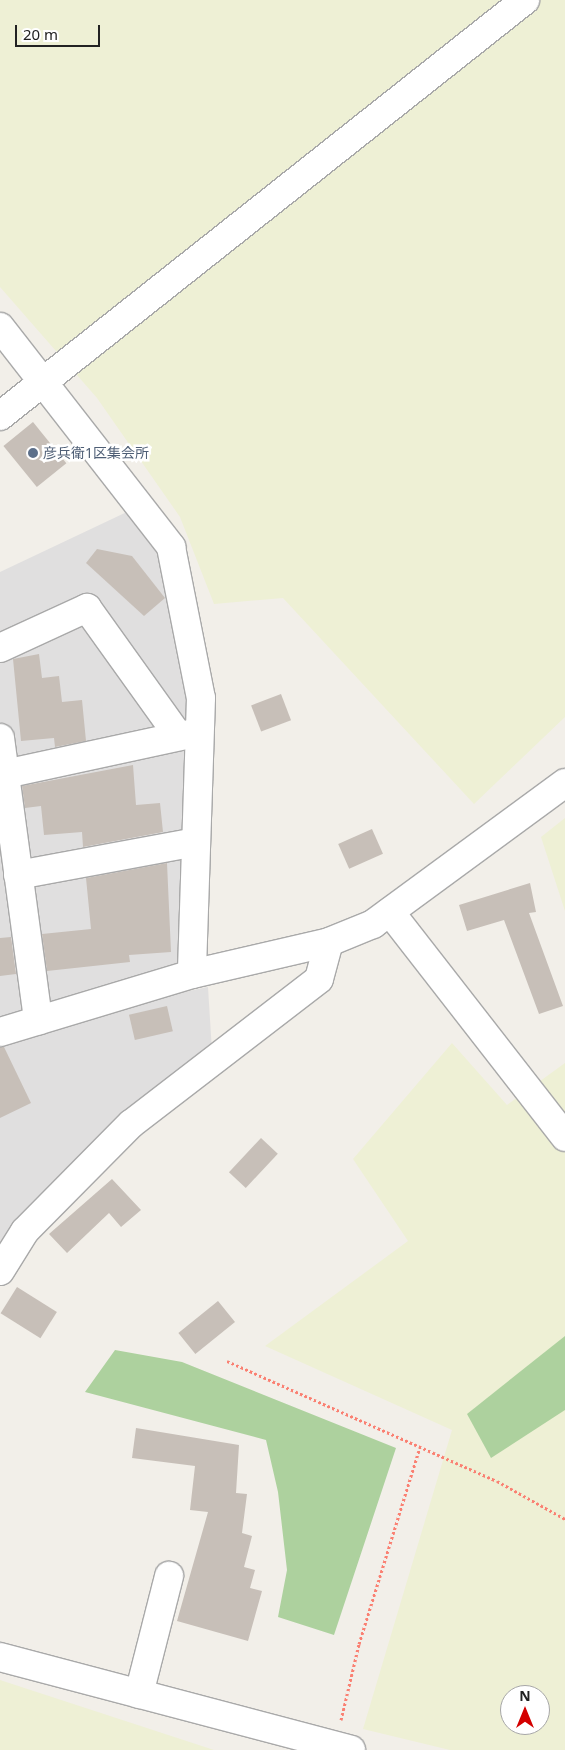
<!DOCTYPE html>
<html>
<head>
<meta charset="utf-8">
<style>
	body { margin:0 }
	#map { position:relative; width:565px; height:1750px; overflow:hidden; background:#f2efe9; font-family:"Noto Sans","Noto Sans JP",sans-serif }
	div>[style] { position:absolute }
	.residential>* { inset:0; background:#e0dfdf }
	.farmland>* { inset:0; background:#eef0d5 }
	.forest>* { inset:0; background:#add19e }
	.building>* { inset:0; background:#c7bfb8; transform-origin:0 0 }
	.path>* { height:3px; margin-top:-1.5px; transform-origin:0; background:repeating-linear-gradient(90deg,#fa8072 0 2.5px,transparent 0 5px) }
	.roads { filter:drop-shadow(1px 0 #a9a9a9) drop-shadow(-1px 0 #a9a9a9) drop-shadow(0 1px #a9a9a9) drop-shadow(0 -1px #a9a9a9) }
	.minor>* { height:28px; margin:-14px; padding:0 14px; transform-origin:14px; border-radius:14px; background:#fff }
	.dots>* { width:14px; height:14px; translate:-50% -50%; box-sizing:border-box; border:2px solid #fff; border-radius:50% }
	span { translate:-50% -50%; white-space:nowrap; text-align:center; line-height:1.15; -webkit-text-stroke:5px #fff; paint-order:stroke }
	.service-label { font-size:14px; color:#4e5e75 }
	.left { translate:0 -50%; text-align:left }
	.north { position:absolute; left:500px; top:1685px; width:50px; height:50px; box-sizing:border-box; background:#fff; border:1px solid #a7a7a7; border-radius:50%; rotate:0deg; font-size:14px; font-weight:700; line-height:20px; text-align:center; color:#222 }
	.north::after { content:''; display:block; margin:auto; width:18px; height:22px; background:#d40000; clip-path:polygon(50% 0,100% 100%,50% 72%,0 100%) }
	.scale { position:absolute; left:15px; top:25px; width:85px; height:22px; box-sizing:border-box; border:2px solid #222; border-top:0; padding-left:6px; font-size:15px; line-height:18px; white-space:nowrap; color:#222; -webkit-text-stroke:4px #fff; paint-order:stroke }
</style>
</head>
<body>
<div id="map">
	<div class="residential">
		<i style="clip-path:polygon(131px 510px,163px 552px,190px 683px,184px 992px,208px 987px,212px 1051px,0 1255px,0 572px)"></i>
	</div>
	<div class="farmland">
		<i style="clip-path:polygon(0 0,565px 0,565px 717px,474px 804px,283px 598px,214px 604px,180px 517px,97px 398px,0 287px)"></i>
		<i style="clip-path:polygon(565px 818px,565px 911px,541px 837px)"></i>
		<i style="clip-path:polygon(evenodd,452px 1043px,507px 1105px,565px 1063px,565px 1750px,450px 1750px,363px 1729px,452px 1430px,265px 1346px,408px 1241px,353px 1159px,452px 1043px,510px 1695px,540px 1695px,540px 1725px,510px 1725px,510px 1695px)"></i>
		<i style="clip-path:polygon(0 1680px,211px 1749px,214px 1750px,0 1750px)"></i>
	</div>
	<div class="forest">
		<i style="clip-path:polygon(565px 1336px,565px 1410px,491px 1458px,467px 1414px)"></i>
		<i style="clip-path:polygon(115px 1350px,182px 1362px,396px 1448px,334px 1635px,278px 1617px,287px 1570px,278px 1492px,266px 1440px,85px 1392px)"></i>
	</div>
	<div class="building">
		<i style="left:33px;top:422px;width:53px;height:38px;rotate:51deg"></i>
		<i style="clip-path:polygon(97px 549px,132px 556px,165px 598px,144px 616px,86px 563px)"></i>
		<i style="clip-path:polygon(39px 654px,42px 678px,59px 676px,62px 702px,82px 700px,86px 741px,55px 747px,54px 738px,21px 741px,13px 659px)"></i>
		<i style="left:281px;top:694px;width:28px;height:32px;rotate:69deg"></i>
		<i style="clip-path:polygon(133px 765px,136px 805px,160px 803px,163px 832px,83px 847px,82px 832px,44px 835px,41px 806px,25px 808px,22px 786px)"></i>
		<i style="left:372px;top:829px;width:27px;height:37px;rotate:66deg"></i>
		<i style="clip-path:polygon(167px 863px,171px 952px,129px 955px,130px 962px,47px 971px,42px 934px,91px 929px,86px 878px)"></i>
		<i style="clip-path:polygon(530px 883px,536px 912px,529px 913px,563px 1006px,539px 1014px,504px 920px,467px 931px,459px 905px)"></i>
		<i style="clip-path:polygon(11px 937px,16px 974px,0 976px,0 938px)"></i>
		<i style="left:167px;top:1006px;width:26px;height:39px;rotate:77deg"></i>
		<i style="clip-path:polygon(0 1047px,4px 1047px,31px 1103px,0 1118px)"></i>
		<i style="left:261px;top:1138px;width:23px;height:47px;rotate:43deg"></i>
		<i style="clip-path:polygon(112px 1179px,141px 1210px,121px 1227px,109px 1213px,67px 1253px,49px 1234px)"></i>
		<i style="left:17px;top:1287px;width:47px;height:31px;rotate:32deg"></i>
		<i style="left:218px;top:1301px;width:27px;height:51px;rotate:51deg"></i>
		<i style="clip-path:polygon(136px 1428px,239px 1445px,236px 1493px,247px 1494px,242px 1533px,252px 1536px,244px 1567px,255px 1570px,250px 1588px,262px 1591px,248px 1641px,177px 1621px,208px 1512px,190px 1510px,195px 1466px,132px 1458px)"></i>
	</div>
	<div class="path">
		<i style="left:227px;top:1361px;width:295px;rotate:24deg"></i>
		<i style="left:497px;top:1481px;width:78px;rotate:29.2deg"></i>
		<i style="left:341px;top:1720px;width:78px;rotate:-76.7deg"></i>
		<i style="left:359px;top:1644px;width:206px;rotate:-72.8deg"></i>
	</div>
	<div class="roads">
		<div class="minor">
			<i style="left:0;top:327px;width:279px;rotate:52.1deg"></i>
			<i style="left:171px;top:547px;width:154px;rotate:78.8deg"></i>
			<i style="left:201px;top:698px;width:276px;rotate:91.9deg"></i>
			<i style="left:0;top:416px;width:670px;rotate:-38.39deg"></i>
			<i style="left:0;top:648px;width:96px;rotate:-24.7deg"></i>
			<i style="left:87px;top:608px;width:156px;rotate:54.4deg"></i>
			<i style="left:0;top:738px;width:285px;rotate:82.3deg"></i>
			<i style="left:5px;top:774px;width:193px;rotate:-12.2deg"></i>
			<i style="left:18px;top:875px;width:181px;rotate:-10.5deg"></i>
			<i style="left:390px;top:912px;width:285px;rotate:52.1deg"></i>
			<i style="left:0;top:1032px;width:201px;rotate:-16.8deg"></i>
			<i style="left:192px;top:974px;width:141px;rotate:-13.1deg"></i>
			<i style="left:329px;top:942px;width:48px;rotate:-22.2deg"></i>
			<i style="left:373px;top:924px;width:238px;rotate:-36.3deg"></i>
			<i style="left:0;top:1271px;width:47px;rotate:-58deg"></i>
			<i style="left:25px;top:1231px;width:151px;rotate:-45.3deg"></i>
			<i style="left:131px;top:1124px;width:237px;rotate:-37.6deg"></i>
			<i style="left:319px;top:979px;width:38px;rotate:-75deg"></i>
			<i style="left:0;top:1657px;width:363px;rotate:14.8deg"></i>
			<i style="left:139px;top:1694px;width:122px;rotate:-75.7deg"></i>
		</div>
	</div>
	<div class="dots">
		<i style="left:33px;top:453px;background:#5c6f8a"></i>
	</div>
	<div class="service-label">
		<span class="left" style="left:43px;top:453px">彦兵衛1区集会所</span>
	</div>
	<div class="north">N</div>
	<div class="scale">20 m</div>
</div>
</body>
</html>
